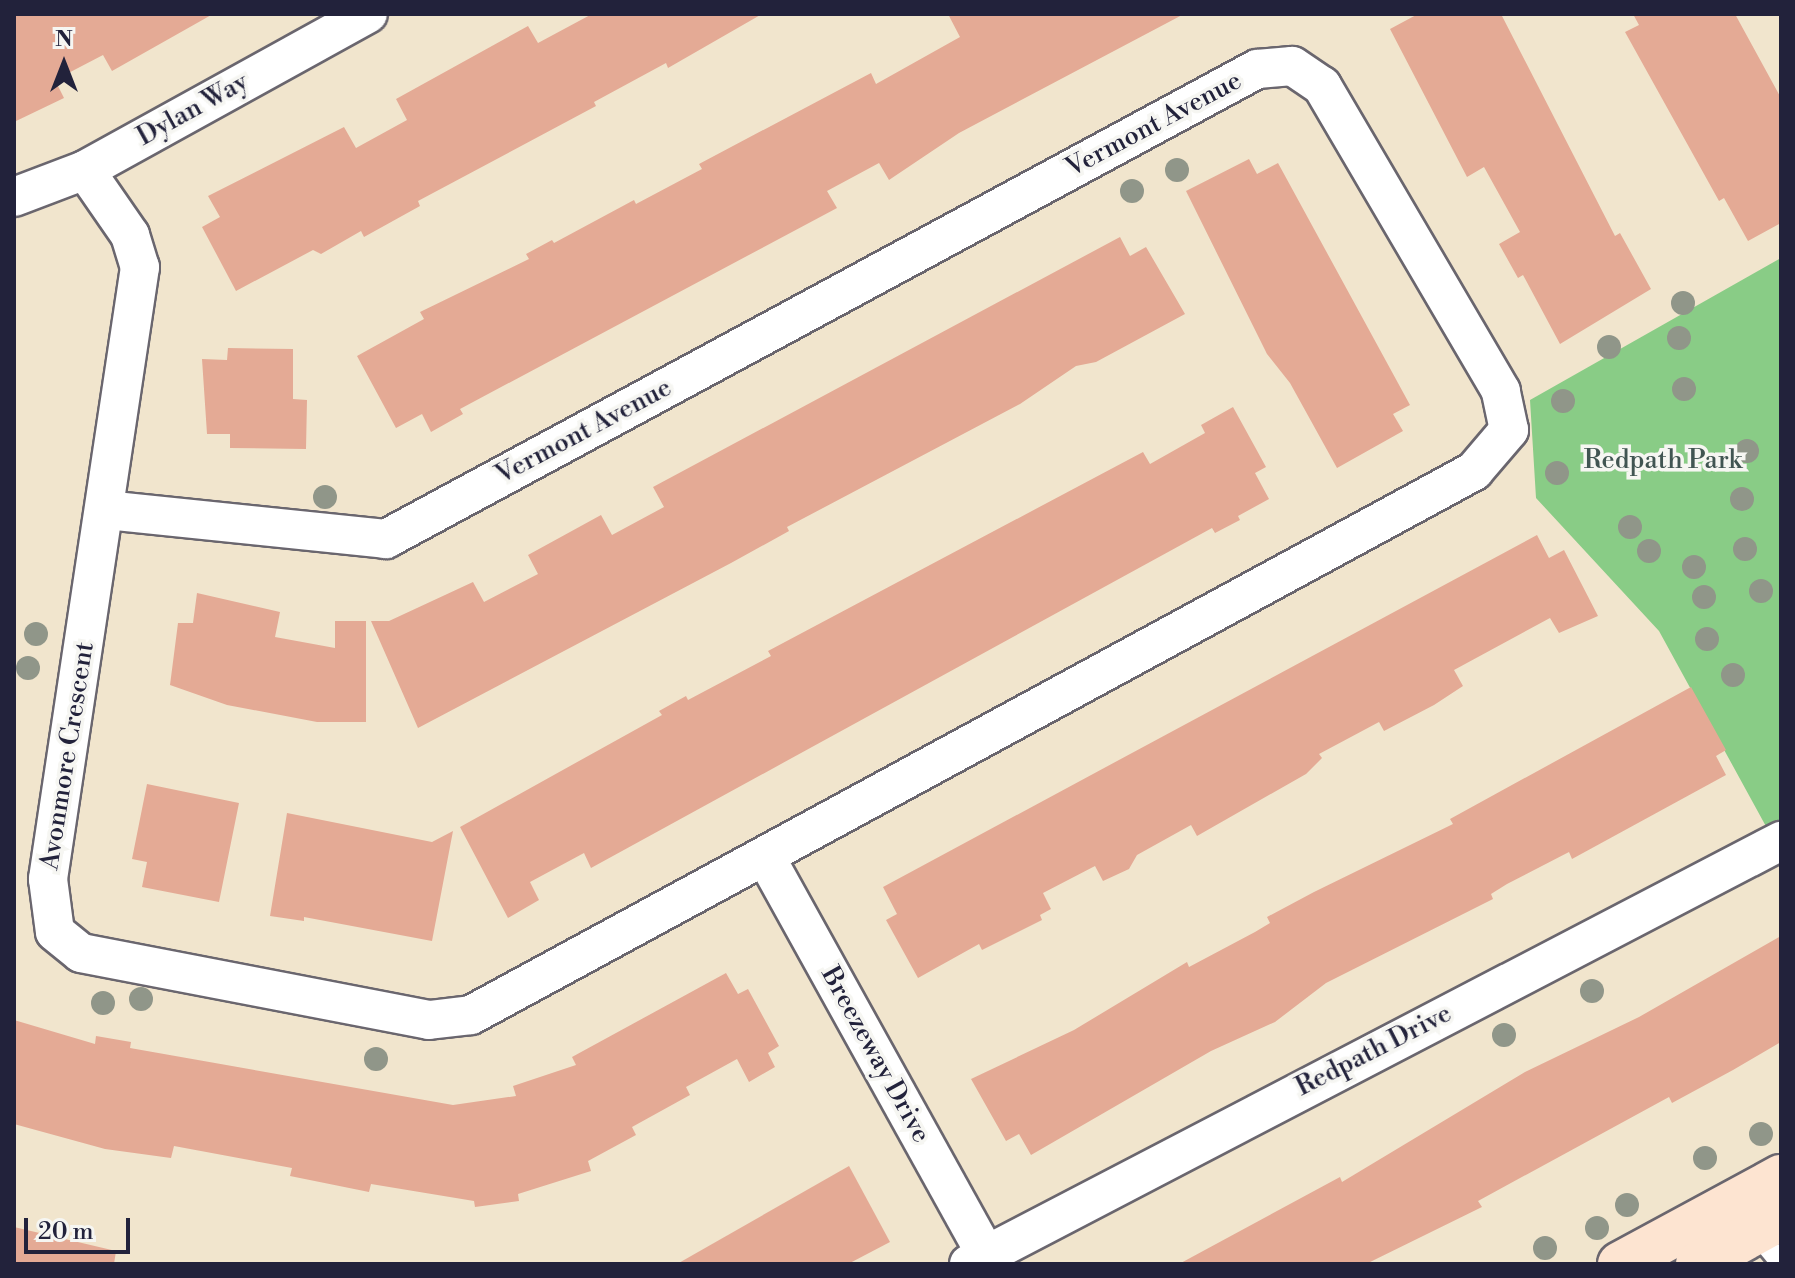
<!DOCTYPE html>
<html>
<head>
<meta charset="utf-8">
<style>
	body { margin:0 }
	#map { position:relative; width:1795px; height:1278px; overflow:hidden; background:#f1e5cd; font-family:"Libre Bodoni",serif }
	div>[style] { position:absolute }
	.green>* { inset:0; background:#89cc86 }
	.building>* { inset:0; background:#e4aa95 }
	.roads { filter:drop-shadow(2px 0 #6a666e) drop-shadow(-2px 0 #6a666e) drop-shadow(0 2px #6a666e) drop-shadow(0 -2px #6a666e) }
	.lane>* { height:20px; margin:-10px; padding:0 10px; transform-origin:10px; border-radius:10px; background:#fff }
	.street>* { height:38px; margin:-19px; padding:0 19px; transform-origin:19px; border-radius:19px; background:#fff }
	.secondary>* { height:44px; margin:-22px; padding:0 22px; transform-origin:22px; border-radius:22px; background:#fde4d1 }
	.trees>* { width:24px; height:24px; margin:-12px; border-radius:50%; background:#909689 }
	span { translate:-50% -50%; white-space:nowrap; text-align:center; line-height:1.15; -webkit-text-stroke:7px #f6f6f2; paint-order:stroke }
	.street-label { font-size:26px; color:#22223b }
	.park-label { font-size:26px; color:#415552 }
	.frame { position:absolute; inset:0; border:16px solid #22223b; pointer-events:none }
	.north { position:absolute; left:24px; top:24px; width:80px; height:80px; -webkit-text-stroke:6px #f6f6f2; paint-order:stroke; rotate:0deg; font-size:22px; font-weight:700; line-height:32px; text-align:center; color:#22223b }
	.north::after { content:''; display:block; margin:auto; width:28px; height:36px; background:#22223b; clip-path:polygon(50% 0,100% 100%,50% 72%,0 100%) }
	.scale { position:absolute; left:24px; top:1218px; width:106px; height:36px; box-sizing:border-box; border:4px solid #22223b; border-top:0; padding-left:10px; font-size:24px; line-height:28px; white-space:nowrap; color:#22223b; -webkit-text-stroke:6px #f6f6f2; paint-order:stroke }
</style>
</head>
<body>
<div id="map">
	<div class="green">
		<i style="clip-path:polygon(1781px 258px,1781px 837px,1774px 841px,1659px 631px,1536px 498px,1530px 400px)"></i>
	</div>
	<div class="building">
		<i style="clip-path:polygon(14px 14px,213px 14px,112px 71px,103px 55px,55px 80px,64px 98px,14px 122px)"></i>
		<i style="clip-path:polygon(592px 14px,762px 14px,668px 68px,666px 63px,594px 102px,596px 106px,418px 201px,420px 206px,364px 237px,361px 231px,321px 254px,313px 250px,236px 291px,202px 227px,220px 217px,208px 196px,344px 127px,356px 148px,407px 120px,396px 99px,528px 26px,538px 43px)"></i>
		<i style="clip-path:polygon(948px 14px,1184px 14px,959px 133px,889px 180px,879px 163px,827px 191px,837px 208px,460px 409px,463px 414px,431px 432px,422px 414px,396px 428px,357px 356px,424px 319px,420px 312px,529px 259px,526px 254px,552px 240px,554px 243px,634px 200px,636px 204px,702px 169px,699px 164px,871px 73px,876px 84px,960px 37px)"></i>
		<i style="clip-path:polygon(1418px 14px,1501px 14px,1615px 236px,1620px 233px,1651px 289px,1560px 344px,1523px 275px,1518px 278px,1499px 244px,1520px 232px,1484px 167px,1467px 177px,1390px 29px)"></i>
		<i style="clip-path:polygon(1633px 14px,1735px 14px,1781px 98px,1781px 223px,1748px 241px,1724px 198px,1719px 201px,1625px 32px,1639px 25px)"></i>
		<i style="clip-path:polygon(1249px 159px,1257px 174px,1278px 163px,1410px 405px,1393px 414px,1403px 431px,1337px 468px,1290px 383px,1267px 354px,1186px 191px)"></i>
		<i style="clip-path:polygon(1120px 237px,1130px 256px,1146px 247px,1185px 314px,1096px 362px,1076px 366px,1020px 404px,787px 527px,789px 531px,731px 563px,418px 728px,371px 621px,389px 621px,473px 582px,484px 602px,538px 574px,528px 555px,601px 515px,612px 535px,664px 507px,653px 487px)"></i>
		<i style="clip-path:polygon(228px 348px,293px 349px,293px 399px,307px 400px,306px 449px,230px 448px,230px 434px,207px 434px,202px 359px,227px 360px)"></i>
		<i style="clip-path:polygon(1233px 407px,1266px 467px,1255px 473px,1269px 499px,1238px 516px,1240px 520px,1215px 533px,1212px 528px,591px 868px,584px 853px,530px 882px,539px 900px,508px 918px,460px 827px,662px 715px,659px 711px,686px 696px,688px 700px,771px 656px,768px 651px,1143px 452px,1150px 464px,1205px 433px,1201px 425px)"></i>
		<i style="clip-path:polygon(1537px 535px,1549px 558px,1564px 550px,1598px 616px,1559px 633px,1550px 618px,1454px 670px,1463px 686px,1434px 705px,1384px 731px,1379px 722px,1319px 754px,1322px 758px,1306px 774px,1197px 836px,1191px 825px,1137px 855px,1129px 869px,1103px 881px,1095px 866px,1043px 893px,1051px 909px,1040px 915px,1042px 920px,982px 950px,979px 944px,918px 978px,886px 920px,897px 914px,883px 887px)"></i>
		<i style="clip-path:polygon(197px 593px,280px 612px,275px 637px,335px 648px,335px 621px,366px 621px,366px 722px,317px 722px,227px 705px,170px 685px,178px 623px,193px 623px)"></i>
		<i style="clip-path:polygon(1691px 687px,1726px 750px,1716px 756px,1726px 775px,1572px 859px,1569px 852px,1507px 884px,1491px 894px,1493px 899px,1326px 983px,1275px 1022px,1211px 1051px,1031px 1155px,1019px 1134px,1006px 1141px,971px 1079px,1074px 1030px,1187px 962px,1189px 967px,1255px 932px,1270px 923px,1267px 917px,1314px 892px,1453px 824px,1450px 819px)"></i>
		<i style="clip-path:polygon(147px 784px,239px 803px,219px 902px,142px 887px,147px 862px,132px 859px)"></i>
		<i style="clip-path:polygon(287px 813px,432px 842px,453px 831px,432px 941px,304px 917px,304px 921px,270px 916px)"></i>
		<i style="clip-path:polygon(1781px 936px,1781px 1042px,1733px 1070px,1672px 1103px,1669px 1097px,1478px 1201px,1482px 1207px,1366px 1264px,1179px 1264px,1340px 1177px,1342px 1182px,1525px 1072px,1639px 1017px)"></i>
		<i style="clip-path:polygon(726px 973px,738px 994px,748px 989px,779px 1046px,768px 1053px,775px 1067px,749px 1082px,737px 1059px,686px 1087px,690px 1095px,632px 1127px,636px 1135px,588px 1161px,591px 1171px,518px 1194px,519px 1201px,475px 1207px,474px 1201px,371px 1184px,369px 1192px,290px 1176px,292px 1168px,174px 1146px,171px 1158px,105px 1149px,14px 1124px,14px 1020px,95px 1044px,96px 1036px,131px 1042px,130px 1048px,453px 1105px,516px 1096px,513px 1086px,576px 1065px,572px 1057px)"></i>
		<i style="clip-path:polygon(849px 1166px,890px 1242px,848px 1264px,677px 1264px)"></i>
		<i style="clip-path:polygon(14px 1227px,116px 1251px,114px 1264px,14px 1264px)"></i>
	</div>
	<div class="roads">
		<div class="lane">
			<i style="left:1753px;top:1229px;width:44px;rotate:50.5deg"></i>
		</div>
		<div class="street">
			<i style="left:85px;top:170px;width:79px;rotate:55.3deg"></i>
			<i style="left:130px;top:235px;width:34px;rotate:73deg"></i>
			<i style="left:140px;top:267px;width:619px;rotate:98.55deg"></i>
			<i style="left:48px;top:879px;width:53px;rotate:82.5deg"></i>
			<i style="left:55px;top:932px;width:33px;rotate:39deg"></i>
			<i style="left:81px;top:953px;width:354px;rotate:10.9deg"></i>
			<i style="left:429px;top:1020px;width:42px;rotate:-6.8deg"></i>
			<i style="left:471px;top:1015px;width:1141px;rotate:-28.47deg"></i>
			<i style="left:1474px;top:471px;width:54px;rotate:-49.5deg"></i>
			<i style="left:1509px;top:430px;width:40px;rotate:-102deg"></i>
			<i style="left:1501px;top:391px;width:354px;rotate:-120.4deg"></i>
			<i style="left:1322px;top:86px;width:36px;rotate:-146deg"></i>
			<i style="left:1292px;top:66px;width:35px;rotate:175deg"></i>
			<i style="left:1257px;top:69px;width:990px;rotate:151.65deg"></i>
			<i style="left:386px;top:539px;width:281px;rotate:-174.1deg"></i>
			<i style="left:14px;top:197px;width:76px;rotate:-20.8deg"></i>
			<i style="left:85px;top:170px;width:323px;rotate:-28.9deg"></i>
			<i style="left:765px;top:856px;width:454px;rotate:61deg"></i>
			<i style="left:969px;top:1264px;width:916px;rotate:-27.52deg"></i>
		</div>
		<div class="secondary">
			<i style="left:1620px;top:1264px;width:183px;rotate:-28.4deg"></i>
			<i style="left:1698px;top:1264px;width:95px;rotate:-29deg"></i>
		</div>
	</div>
	<div class="trees">
		<i style="left:1177px;top:170px"></i>
		<i style="left:1132px;top:191px"></i>
		<i style="left:1683px;top:303px"></i>
		<i style="left:1679px;top:338px"></i>
		<i style="left:1609px;top:347px"></i>
		<i style="left:1684px;top:389px"></i>
		<i style="left:1563px;top:401px"></i>
		<i style="left:1747px;top:451px"></i>
		<i style="left:1557px;top:473px"></i>
		<i style="left:325px;top:497px"></i>
		<i style="left:1742px;top:499px"></i>
		<i style="left:1630px;top:527px"></i>
		<i style="left:1745px;top:549px"></i>
		<i style="left:1649px;top:551px"></i>
		<i style="left:1694px;top:567px"></i>
		<i style="left:1761px;top:591px"></i>
		<i style="left:1704px;top:597px"></i>
		<i style="left:36px;top:634px"></i>
		<i style="left:1707px;top:639px"></i>
		<i style="left:28px;top:668px"></i>
		<i style="left:1733px;top:675px"></i>
		<i style="left:1592px;top:991px"></i>
		<i style="left:141px;top:999px"></i>
		<i style="left:103px;top:1003px"></i>
		<i style="left:1504px;top:1035px"></i>
		<i style="left:376px;top:1059px"></i>
		<i style="left:1761px;top:1134px"></i>
		<i style="left:1705px;top:1158px"></i>
		<i style="left:1627px;top:1205px"></i>
		<i style="left:1597px;top:1228px"></i>
		<i style="left:1545px;top:1248px"></i>
	</div>
	<div class="street-label">
		<span style="left:193px;top:110px;rotate:-29deg">Dylan Way</span>
		<span style="left:1154px;top:125px;rotate:-28deg">Vermont Avenue</span>
		<span style="left:584px;top:432px;rotate:-28deg">Vermont Avenue</span>
		<span style="left:68px;top:756px;rotate:-81deg">Avonmore Crescent</span>
		<span style="left:1374px;top:1051px;rotate:-27deg">Redpath Drive</span>
		<span style="left:875px;top:1055px;rotate:61deg">Breezeway Drive</span>
	</div>
	<div class="park-label">
		<span style="left:1663px;top:461px">Redpath Park</span>
	</div>
	<div class="frame"></div>
	<div class="north">N</div>
	<div class="scale">20 m</div>
</div>
</body>
</html>
